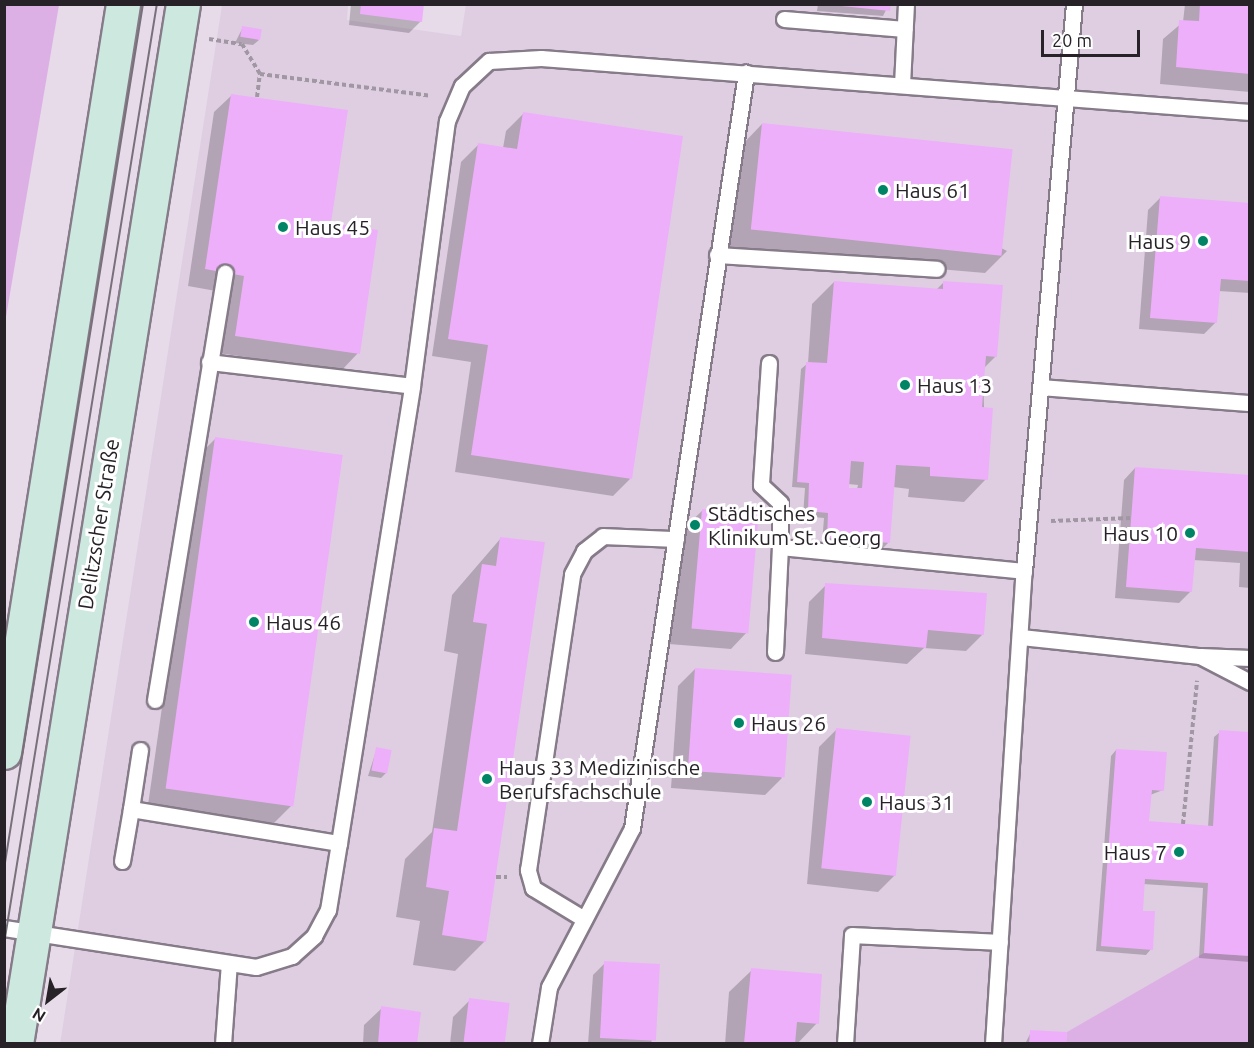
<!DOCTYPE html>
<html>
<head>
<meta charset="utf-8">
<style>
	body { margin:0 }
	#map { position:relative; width:1254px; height:1048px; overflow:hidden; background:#e7dbea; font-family:Ubuntu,sans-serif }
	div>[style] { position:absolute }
	.built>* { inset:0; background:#dfcee2 }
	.green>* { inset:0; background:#ddb0e5 }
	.shadow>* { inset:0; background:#0003 }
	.building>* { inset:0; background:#eeaffa; transform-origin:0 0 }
	.path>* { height:4px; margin-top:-2px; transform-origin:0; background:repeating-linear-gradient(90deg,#a197a3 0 4.5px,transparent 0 7.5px) }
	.roads { filter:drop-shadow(2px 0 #867b88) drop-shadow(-2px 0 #867b88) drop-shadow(0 2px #867b88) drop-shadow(0 -2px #867b88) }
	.service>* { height:15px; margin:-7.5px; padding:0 7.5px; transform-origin:7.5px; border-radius:7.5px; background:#fff }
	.secondary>* { height:33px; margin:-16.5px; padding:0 16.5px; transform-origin:16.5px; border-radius:16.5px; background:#cce8df }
	.tram>* { height:1.5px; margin:-0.75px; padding:0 0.75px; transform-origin:0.75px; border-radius:0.75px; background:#78707a }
	.dots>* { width:16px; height:16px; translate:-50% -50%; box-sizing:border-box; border:3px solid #fff; border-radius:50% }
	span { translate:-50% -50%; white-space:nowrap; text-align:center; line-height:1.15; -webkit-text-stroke:6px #fff; paint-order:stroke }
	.poi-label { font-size:21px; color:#272228 }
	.left { translate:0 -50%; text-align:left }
	.right { translate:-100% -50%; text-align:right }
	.street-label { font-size:21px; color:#272228 }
	.frame { position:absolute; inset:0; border:6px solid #272228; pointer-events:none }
	.north { position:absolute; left:18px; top:970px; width:60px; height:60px; -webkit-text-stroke:4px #fff; paint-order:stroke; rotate:211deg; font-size:16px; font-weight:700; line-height:24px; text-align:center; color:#272228 }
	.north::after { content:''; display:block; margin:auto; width:21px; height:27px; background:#272228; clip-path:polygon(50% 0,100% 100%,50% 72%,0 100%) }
	.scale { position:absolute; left:1041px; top:30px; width:99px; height:27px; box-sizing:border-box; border:3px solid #272228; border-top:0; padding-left:8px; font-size:18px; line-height:21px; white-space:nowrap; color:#272228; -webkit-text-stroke:4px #fff; paint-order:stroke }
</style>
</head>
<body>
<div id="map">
	<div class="built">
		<i style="clip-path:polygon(466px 4px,1249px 5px,1249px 1025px,1223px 1044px,60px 1044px,222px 5px,348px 5px,347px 20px,461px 36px)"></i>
	</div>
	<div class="green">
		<i style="clip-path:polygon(5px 4px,59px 5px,5px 323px,4px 5px)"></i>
		<i style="clip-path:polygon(1204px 953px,1249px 956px,1249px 1043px,1066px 1043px,1067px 1032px)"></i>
	</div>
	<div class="shadow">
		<i style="clip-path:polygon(351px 4px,423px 4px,421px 21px,409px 33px,349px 25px)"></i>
		<i style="clip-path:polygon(818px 4px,889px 4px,883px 16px,817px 11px)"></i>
		<i style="clip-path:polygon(1185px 4px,1250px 4px,1250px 92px,1160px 84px,1163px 39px,1183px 22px)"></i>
		<i style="clip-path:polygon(243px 27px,259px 40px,253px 45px,235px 43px)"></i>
		<i style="clip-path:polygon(232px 95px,329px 224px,358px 353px,341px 371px,218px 353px,227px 293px,188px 286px,214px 112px)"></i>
		<i style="clip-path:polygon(523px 114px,630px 479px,613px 496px,455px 472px,471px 362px,432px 356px,461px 162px,478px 145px,503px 148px,506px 131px)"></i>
		<i style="clip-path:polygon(762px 124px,1007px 251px,985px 273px,729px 251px,740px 147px)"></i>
		<i style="clip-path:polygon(1160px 198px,1250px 205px,1250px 293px,1218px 291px,1216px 322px,1204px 334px,1139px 329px,1148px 210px)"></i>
		<i style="clip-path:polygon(evenodd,834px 282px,936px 290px,944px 282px,996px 356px,983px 369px,986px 479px,964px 502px,908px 497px,909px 489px,893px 487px,889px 542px,883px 548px,822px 543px,824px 518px,803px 516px,805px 488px,792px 487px,801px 369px,808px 363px,812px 304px,834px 282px,848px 484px,858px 485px,857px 489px,848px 489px,848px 484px)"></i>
		<i style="clip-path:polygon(215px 439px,291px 806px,274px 823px,148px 805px,198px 456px)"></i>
		<i style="clip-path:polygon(1135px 468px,1250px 477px,1250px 588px,1239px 587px,1240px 563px,1193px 560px,1191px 591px,1179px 603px,1115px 598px,1124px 480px)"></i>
		<i style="clip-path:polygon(703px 510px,748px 631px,731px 649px,669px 644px,685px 527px)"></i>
		<i style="clip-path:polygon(501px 538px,485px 941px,455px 971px,413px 965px,420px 921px,396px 917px,405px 859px,432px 832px,458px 654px,444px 651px,452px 595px)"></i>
		<i style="clip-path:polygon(826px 585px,983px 634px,966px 651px,924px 648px,907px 664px,805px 654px,809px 602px)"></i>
		<i style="clip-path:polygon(695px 669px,782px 778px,765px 795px,671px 788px,678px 686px)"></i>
		<i style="clip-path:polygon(836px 730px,895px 875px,878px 892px,807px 884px,819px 747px)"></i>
		<i style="clip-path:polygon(1220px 732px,1250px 734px,1250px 962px,1199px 958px,1203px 888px,1143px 884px,1141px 912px,1151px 949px,1146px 955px,1096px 951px,1111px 756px,1116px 750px,1163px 790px,1150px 795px,1147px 823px,1208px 827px,1214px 737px)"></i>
		<i style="clip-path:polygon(377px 748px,386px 773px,381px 778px,368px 776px)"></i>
		<i style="clip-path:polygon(605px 963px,652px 1041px,649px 1044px,588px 1044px,593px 975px)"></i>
		<i style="clip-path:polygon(752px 970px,817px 1023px,797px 1044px,725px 1044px,729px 992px)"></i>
		<i style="clip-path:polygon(470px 1000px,504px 1044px,450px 1044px,453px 1017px)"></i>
		<i style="clip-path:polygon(382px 1008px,416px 1044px,363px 1044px,364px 1025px)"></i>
		<i style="clip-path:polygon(1031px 1032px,1065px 1044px,1025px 1044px)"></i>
	</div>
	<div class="building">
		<i style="clip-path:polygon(361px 4px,424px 4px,422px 22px,360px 14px)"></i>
		<i style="clip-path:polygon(822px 4px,891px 4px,890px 11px)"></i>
		<i style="clip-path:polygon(1200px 4px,1250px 4px,1250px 74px,1176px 67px,1179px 20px,1199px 21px)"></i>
		<i style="left:242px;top:26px;width:20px;height:11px;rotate:9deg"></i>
		<i style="clip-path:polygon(231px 94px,348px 110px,331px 223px,378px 230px,360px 354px,235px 336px,244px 276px,205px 269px)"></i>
		<i style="clip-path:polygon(523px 112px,683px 136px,632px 479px,471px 455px,488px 345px,448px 339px,478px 143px,517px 149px)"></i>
		<i style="left:762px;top:123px;width:252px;height:107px;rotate:6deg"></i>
		<i style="clip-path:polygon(1160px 196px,1250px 203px,1250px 281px,1221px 279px,1217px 323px,1150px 318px)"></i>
		<i style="clip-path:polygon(evenodd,834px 281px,943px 289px,943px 281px,1003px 285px,997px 357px,986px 356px,982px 407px,993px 408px,988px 480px,930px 476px,930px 467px,896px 465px,890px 543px,827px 538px,828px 513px,808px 511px,809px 483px,797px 482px,806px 362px,827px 363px,834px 281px,851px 461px,864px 462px,862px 488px,849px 488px,851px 461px)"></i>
		<i style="left:215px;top:437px;width:129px;height:355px;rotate:8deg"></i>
		<i style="clip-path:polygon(1135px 467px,1250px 475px,1250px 552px,1196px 548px,1192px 592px,1126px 587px)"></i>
		<i style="left:702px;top:509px;width:57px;height:120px;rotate:5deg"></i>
		<i style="clip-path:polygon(500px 537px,545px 542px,486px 942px,442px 935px,449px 891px,426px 887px,434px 828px,457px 831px,487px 624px,473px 622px,482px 564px,496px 566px)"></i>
		<i style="clip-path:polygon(825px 583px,987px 593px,984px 635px,928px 630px,926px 648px,822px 638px)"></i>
		<i style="left:695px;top:668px;width:97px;height:103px;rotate:4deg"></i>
		<i style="left:836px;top:728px;width:75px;height:141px;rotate:6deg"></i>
		<i style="clip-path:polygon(1219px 730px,1250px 732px,1250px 956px,1204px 953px,1208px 883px,1145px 879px,1143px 911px,1155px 911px,1153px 950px,1101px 946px,1116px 749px,1167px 752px,1164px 791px,1152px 790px,1149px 821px,1213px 826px)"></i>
		<i style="left:376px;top:747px;width:16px;height:24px;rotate:11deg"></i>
		<i style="left:604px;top:961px;width:56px;height:77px;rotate:3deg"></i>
		<i style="clip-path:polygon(751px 968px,822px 974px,819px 1024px,797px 1022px,795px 1044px,744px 1044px)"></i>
		<i style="left:469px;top:998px;width:41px;height:46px;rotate:7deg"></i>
		<i style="clip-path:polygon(381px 1006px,421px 1012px,417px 1044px,378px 1044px)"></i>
		<i style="clip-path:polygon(1030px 1030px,1067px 1032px,1066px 1044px,1029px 1044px)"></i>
	</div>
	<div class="path">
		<i style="left:209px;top:39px;width:33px;rotate:9deg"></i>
		<i style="left:242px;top:44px;width:35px;rotate:59deg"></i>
		<i style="left:257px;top:97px;width:23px;rotate:-83deg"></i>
		<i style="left:260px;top:74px;width:172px;rotate:7.3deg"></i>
		<i style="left:1051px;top:521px;width:80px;rotate:-2.1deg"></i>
		<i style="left:1183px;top:824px;width:144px;rotate:-84.4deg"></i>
		<i style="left:496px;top:877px;width:11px"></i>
	</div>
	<div class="roads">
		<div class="service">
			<i style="left:784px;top:19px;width:121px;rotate:4.7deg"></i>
			<i style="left:902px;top:85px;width:81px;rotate:-87.2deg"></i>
			<i style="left:717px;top:255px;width:220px;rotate:3.6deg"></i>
			<i style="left:209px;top:362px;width:204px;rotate:6.7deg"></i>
			<i style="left:769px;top:363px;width:122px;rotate:93.8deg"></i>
			<i style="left:761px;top:485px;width:26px;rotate:43deg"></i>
			<i style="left:780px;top:503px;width:44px;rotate:90deg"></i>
			<i style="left:1041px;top:387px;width:210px;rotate:4.4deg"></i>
			<i style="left:1021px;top:637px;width:180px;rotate:6.1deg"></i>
			<i style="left:775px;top:652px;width:105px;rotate:-87.3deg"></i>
			<i style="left:780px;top:547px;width:245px;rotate:5.6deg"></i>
			<i style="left:1250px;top:658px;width:50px;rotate:-177.7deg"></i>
			<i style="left:1200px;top:656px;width:56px;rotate:27.5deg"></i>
			<i style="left:155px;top:700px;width:433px;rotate:-80.7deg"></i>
			<i style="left:140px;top:750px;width:60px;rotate:98.7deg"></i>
			<i style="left:131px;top:809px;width:211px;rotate:9.3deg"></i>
			<i style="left:122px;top:861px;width:53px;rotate:-80.2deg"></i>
			<i style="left:584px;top:919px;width:60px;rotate:-148.7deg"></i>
			<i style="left:533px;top:888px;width:19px;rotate:-106deg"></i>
			<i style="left:528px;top:870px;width:299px;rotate:-81.5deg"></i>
			<i style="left:572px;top:574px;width:26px;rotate:-62deg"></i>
			<i style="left:584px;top:551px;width:24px;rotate:-38deg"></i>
			<i style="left:603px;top:536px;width:73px;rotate:2.4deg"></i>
			<i style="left:4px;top:928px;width:255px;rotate:8.8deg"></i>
			<i style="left:256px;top:967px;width:38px;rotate:-17deg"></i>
			<i style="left:292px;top:956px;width:30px;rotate:-42deg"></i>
			<i style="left:314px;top:936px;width:30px;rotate:-62deg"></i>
			<i style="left:328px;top:910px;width:68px;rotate:-80.7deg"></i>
			<i style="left:339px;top:843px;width:463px;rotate:-80.9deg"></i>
			<i style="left:412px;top:386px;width:267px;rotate:-82.5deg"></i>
			<i style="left:447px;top:121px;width:38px;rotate:-67deg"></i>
			<i style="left:462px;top:86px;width:37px;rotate:-43deg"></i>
			<i style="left:489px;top:61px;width:52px;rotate:-3.3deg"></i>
			<i style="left:541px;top:58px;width:711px;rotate:4.36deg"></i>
			<i style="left:223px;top:1044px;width:81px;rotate:-85.8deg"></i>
			<i style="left:540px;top:1044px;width:58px;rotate:-81deg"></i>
			<i style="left:549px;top:987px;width:179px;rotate:-62.4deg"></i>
			<i style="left:632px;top:828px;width:764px;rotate:-81.41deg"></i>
			<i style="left:845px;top:1044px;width:109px;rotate:-86.3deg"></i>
			<i style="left:852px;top:935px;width:148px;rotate:2.7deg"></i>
			<i style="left:993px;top:1044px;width:474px;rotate:-86.3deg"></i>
			<i style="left:1024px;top:571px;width:569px;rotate:-84.96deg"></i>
		</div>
		<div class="secondary">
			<i style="left:4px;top:752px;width:757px;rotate:-80.96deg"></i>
			<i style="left:16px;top:1044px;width:1053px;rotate:-80.88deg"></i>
		</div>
	</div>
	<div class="tram">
		<i style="left:4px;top:869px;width:876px;rotate:-80.87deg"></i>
		<i style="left:4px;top:944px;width:952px;rotate:-80.76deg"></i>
	</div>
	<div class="dots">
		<i style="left:883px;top:190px;background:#008466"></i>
		<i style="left:283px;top:227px;background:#008466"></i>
		<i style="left:1203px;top:241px;background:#008466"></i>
		<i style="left:905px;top:385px;background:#008466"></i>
		<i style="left:695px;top:525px;background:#008466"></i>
		<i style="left:1190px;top:533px;background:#008466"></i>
		<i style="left:254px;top:622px;background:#008466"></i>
		<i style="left:739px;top:723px;background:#008466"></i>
		<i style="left:487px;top:779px;background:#008466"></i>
		<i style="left:867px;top:802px;background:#008466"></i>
		<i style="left:1179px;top:852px;background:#008466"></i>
	</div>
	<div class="poi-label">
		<span class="left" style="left:895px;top:190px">Haus 61</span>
		<span class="left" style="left:295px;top:227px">Haus 45</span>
		<span class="right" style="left:1191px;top:241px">Haus 9</span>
		<span class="left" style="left:917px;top:385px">Haus 13</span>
		<span class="left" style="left:708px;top:525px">Städtisches<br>Klinikum St. Georg</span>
		<span class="right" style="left:1178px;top:533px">Haus 10</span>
		<span class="left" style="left:266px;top:622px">Haus 46</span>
		<span class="left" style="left:751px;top:723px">Haus 26</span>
		<span class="left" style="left:499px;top:779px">Haus 33 Medizinische<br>Berufsfachschule</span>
		<span class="left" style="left:879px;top:802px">Haus 31</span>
		<span class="right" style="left:1167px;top:852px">Haus 7</span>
	</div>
	<div class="street-label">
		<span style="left:98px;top:524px;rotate:-81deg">Delitzscher Straße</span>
	</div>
	<div class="frame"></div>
	<div class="north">N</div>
	<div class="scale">20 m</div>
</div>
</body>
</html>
